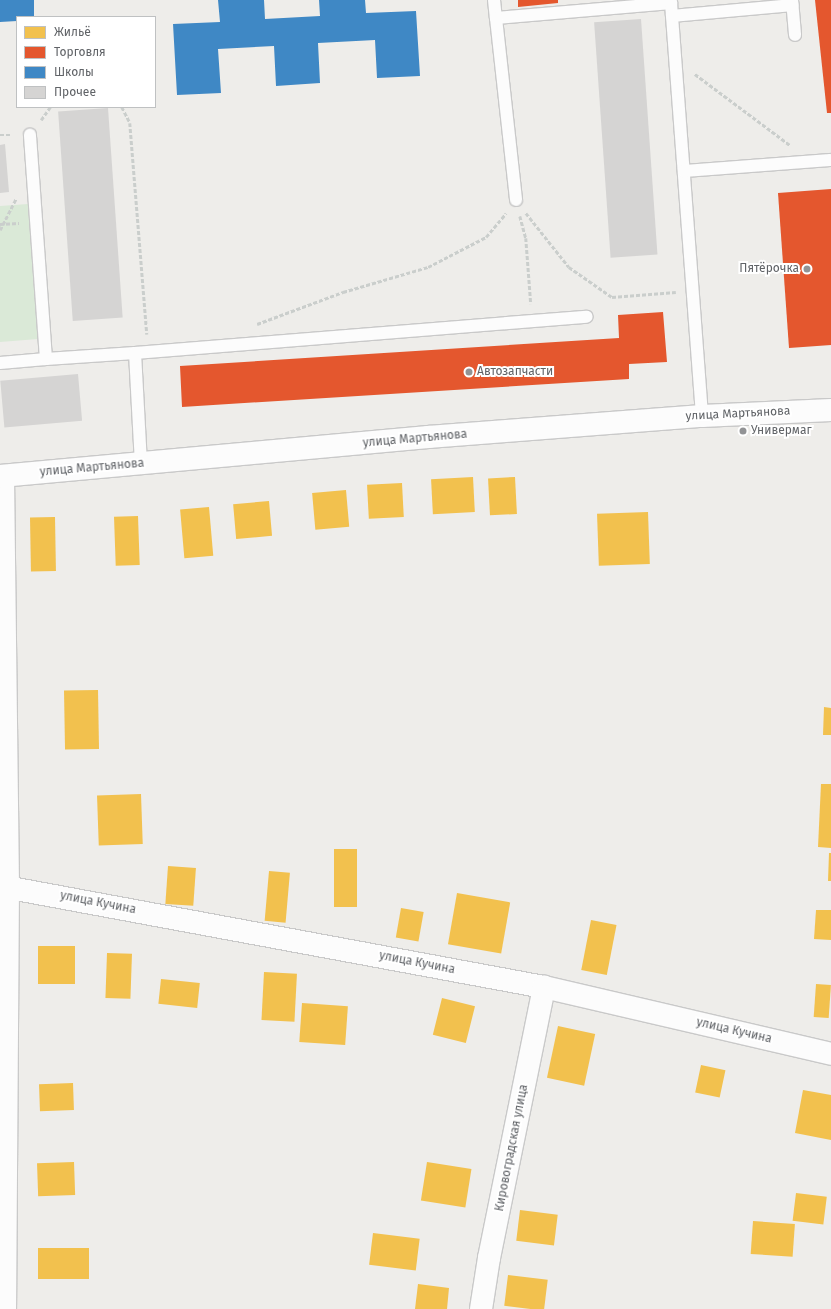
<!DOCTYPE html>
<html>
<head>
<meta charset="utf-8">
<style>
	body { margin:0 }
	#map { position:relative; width:831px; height:1309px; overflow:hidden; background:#eeedea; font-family:"Fira Sans",sans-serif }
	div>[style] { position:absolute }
	.green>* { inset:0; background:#dae9d7 }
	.homes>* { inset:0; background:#f2c14e; transform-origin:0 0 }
	.shops>* { inset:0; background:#e4572e }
	.schools>* { inset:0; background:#3f88c5 }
	.building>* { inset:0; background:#d5d4d3; transform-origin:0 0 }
	.path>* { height:2.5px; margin-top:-1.25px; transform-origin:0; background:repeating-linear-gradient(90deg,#cacecc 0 4px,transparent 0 6px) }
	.roads { filter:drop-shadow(1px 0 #c9c9c9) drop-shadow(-1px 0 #c9c9c9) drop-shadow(0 1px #c9c9c9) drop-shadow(0 -1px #c9c9c9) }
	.lane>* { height:12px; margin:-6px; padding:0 6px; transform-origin:6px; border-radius:6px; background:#fcfcfc }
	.street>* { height:22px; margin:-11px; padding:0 11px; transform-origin:11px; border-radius:11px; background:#fcfcfc }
	.secondary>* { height:22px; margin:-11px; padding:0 11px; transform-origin:11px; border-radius:11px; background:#fcfcfc }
	.dots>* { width:11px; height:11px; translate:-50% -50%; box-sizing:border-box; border:2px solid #fff; border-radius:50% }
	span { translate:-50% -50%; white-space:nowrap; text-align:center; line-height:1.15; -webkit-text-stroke:4px #fff; paint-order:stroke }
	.poi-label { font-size:12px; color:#606367 }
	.right { translate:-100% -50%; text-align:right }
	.left { translate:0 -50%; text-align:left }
	.street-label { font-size:12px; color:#606367 }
	.legend { position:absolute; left:16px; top:16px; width:140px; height:92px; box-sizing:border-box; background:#fff; border:1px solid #bfc1c2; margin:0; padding:5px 7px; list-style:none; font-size:12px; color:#606367 }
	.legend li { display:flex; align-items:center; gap:8px; height:20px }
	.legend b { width:20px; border:1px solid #bfc1c2 }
</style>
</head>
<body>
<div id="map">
	<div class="green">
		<i style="clip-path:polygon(28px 204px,38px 339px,0 342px,0 206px)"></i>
	</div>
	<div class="homes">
		<i style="left:473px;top:477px;width:35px;height:42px;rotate:87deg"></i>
		<i style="left:515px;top:477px;width:37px;height:27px;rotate:87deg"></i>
		<i style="left:402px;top:483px;width:34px;height:35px;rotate:87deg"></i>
		<i style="left:346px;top:490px;width:37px;height:34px;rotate:85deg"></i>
		<i style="left:269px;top:501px;width:35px;height:36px;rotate:85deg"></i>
		<i style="left:209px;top:507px;width:49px;height:29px;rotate:85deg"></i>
		<i style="left:648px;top:512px;width:52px;height:51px;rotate:88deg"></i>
		<i style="left:138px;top:516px;width:49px;height:24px;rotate:88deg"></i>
		<i style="left:55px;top:517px;width:54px;height:25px;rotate:89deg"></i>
		<i style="left:98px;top:690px;width:59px;height:34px;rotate:89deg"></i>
		<i style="clip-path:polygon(824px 707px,831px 708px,831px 735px,823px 735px)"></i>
		<i style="clip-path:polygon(821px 784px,831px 784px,831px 848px,818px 847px)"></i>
		<i style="left:141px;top:794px;width:50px;height:44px;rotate:88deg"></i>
		<i style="left:334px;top:849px;width:23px;height:58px"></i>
		<i style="clip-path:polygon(829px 853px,831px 853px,831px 881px,828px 881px)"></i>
		<i style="left:168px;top:866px;width:28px;height:38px;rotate:4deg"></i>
		<i style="left:269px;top:871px;width:21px;height:50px;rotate:5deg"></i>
		<i style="left:457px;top:893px;width:54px;height:52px;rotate:10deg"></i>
		<i style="left:401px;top:908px;width:23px;height:30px;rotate:10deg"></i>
		<i style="clip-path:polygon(816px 910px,831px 910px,831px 940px,814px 939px)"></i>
		<i style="left:591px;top:920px;width:26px;height:51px;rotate:11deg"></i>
		<i style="left:38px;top:946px;width:37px;height:38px"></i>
		<i style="left:107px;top:953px;width:25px;height:45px;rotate:2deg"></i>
		<i style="left:264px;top:972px;width:33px;height:48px;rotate:3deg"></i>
		<i style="left:161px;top:979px;width:39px;height:25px;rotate:6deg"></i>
		<i style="left:816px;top:984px;width:15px;height:33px;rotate:4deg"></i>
		<i style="left:442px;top:998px;width:34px;height:38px;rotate:14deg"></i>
		<i style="left:302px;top:1003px;width:46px;height:39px;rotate:4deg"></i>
		<i style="left:558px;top:1026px;width:38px;height:53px;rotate:12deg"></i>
		<i style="left:701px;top:1065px;width:25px;height:28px;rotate:12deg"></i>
		<i style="left:73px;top:1083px;width:27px;height:34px;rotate:88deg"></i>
		<i style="clip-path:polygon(803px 1090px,831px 1095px,831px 1140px,795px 1133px)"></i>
		<i style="left:74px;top:1162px;width:33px;height:37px;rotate:88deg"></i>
		<i style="left:427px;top:1162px;width:45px;height:39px;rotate:9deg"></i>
		<i style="left:796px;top:1193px;width:31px;height:28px;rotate:7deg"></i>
		<i style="left:520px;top:1210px;width:38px;height:31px;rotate:7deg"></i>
		<i style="left:753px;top:1221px;width:42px;height:33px;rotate:4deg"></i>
		<i style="left:373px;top:1233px;width:47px;height:32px;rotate:7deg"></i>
		<i style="left:38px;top:1248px;width:51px;height:31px"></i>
		<i style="left:508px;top:1275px;width:40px;height:31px;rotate:7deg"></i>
		<i style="clip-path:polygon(418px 1284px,449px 1288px,447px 1309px,415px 1309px)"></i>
	</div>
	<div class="shops">
		<i style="clip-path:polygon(518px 0,558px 0,558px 3px,518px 7px)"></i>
		<i style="clip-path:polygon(815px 0,831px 0,831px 113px,827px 113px)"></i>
		<i style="clip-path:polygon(831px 189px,831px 345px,789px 348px,778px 193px)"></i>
		<i style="clip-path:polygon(663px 312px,667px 362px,629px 364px,629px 379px,182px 407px,180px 366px,619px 338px,618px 315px)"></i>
	</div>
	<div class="schools">
		<i style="clip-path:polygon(0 0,34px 0,34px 17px,17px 17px,17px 21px,0 22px)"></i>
		<i style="clip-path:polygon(218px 0,264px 0,265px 19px,320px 16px,319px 0,365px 0,366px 13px,416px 11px,420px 76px,377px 78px,375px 40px,318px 43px,320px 83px,276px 86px,274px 46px,218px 49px,221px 93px,177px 95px,173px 24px,220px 22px)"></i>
	</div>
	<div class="building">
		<i style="left:641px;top:19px;width:236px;height:47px;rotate:86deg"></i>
		<i style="left:108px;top:108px;width:210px;height:50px;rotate:86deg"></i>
		<i style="clip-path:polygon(5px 144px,9px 192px,0 193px,0 145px)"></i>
		<i style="left:78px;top:374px;width:47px;height:78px;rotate:85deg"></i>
	</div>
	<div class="path">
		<i style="left:695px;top:74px;width:119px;rotate:36.8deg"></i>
		<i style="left:122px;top:107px;width:18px;rotate:63deg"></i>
		<i style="left:130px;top:123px;width:212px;rotate:85.4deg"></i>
		<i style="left:41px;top:120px;width:16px;rotate:-55deg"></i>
		<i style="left:0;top:135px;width:11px"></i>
		<i style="left:526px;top:213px;width:69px;rotate:51.5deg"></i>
		<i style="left:569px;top:267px;width:52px;rotate:34.9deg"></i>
		<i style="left:612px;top:297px;width:64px;rotate:-4.5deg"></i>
		<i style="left:520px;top:216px;width:23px;rotate:75deg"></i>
		<i style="left:526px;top:238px;width:66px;rotate:85.7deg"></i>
		<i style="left:0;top:224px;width:19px;rotate:-3deg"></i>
		<i style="left:0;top:230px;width:35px;rotate:-63deg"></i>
		<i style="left:257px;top:324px;width:92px;rotate:-20.4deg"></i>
		<i style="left:343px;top:292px;width:89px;rotate:-16.4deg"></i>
		<i style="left:428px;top:267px;width:65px;rotate:-27.3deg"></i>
		<i style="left:486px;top:237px;width:31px;rotate:-50deg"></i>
	</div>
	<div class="roads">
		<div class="lane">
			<i style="left:494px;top:0;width:18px;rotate:84deg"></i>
			<i style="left:496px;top:18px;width:176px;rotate:-4.9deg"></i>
			<i style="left:671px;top:3px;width:414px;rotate:85.7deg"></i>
			<i style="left:792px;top:0;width:35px;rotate:85deg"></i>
			<i style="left:672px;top:16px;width:121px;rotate:-5.2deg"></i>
			<i style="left:496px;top:18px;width:183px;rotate:83.7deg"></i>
			<i style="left:684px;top:171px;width:147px;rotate:-4.3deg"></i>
			<i style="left:135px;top:353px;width:453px;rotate:-4.6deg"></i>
			<i style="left:46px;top:359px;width:89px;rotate:-3.9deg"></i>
			<i style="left:135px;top:353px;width:111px;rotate:86.9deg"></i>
			<i style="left:0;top:363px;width:46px;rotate:-5deg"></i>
			<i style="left:46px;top:359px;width:225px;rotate:-94.1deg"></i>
		</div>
		<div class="street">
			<i style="left:3px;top:476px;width:410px;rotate:89.3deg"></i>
			<i style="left:8px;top:886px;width:423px;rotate:90.4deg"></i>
			<i style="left:0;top:886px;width:553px;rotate:10.52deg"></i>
			<i style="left:544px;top:987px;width:295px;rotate:13.1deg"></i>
			<i style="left:481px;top:1309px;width:52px;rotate:-81.1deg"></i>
			<i style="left:489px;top:1258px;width:277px;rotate:-78.5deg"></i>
		</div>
		<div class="secondary">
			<i style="left:0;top:476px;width:430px;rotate:-5.2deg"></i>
			<i style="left:428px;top:437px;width:275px;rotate:-4.4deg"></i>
			<i style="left:702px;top:416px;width:129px;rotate:-2.7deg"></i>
		</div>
	</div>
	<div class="dots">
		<i style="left:807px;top:269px;background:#929395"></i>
		<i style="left:469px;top:372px;background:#929395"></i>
		<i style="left:743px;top:431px;background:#929395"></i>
	</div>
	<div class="poi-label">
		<span class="right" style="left:799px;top:269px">Пятёрочка</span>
		<span class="left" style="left:477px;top:372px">Автозапчасти</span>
		<span class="left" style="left:751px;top:431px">Универмаг</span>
	</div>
	<div class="street-label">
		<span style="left:738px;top:414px;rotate:-3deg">улица Мартьянова</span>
		<span style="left:415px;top:439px;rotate:-5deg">улица Мартьянова</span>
		<span style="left:92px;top:468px;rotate:-5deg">улица Мартьянова</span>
		<span style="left:98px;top:903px;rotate:11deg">улица Кучина</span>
		<span style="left:417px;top:963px;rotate:11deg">улица Кучина</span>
		<span style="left:734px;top:1031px;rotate:13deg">улица Кучина</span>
		<span style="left:512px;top:1148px;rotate:-79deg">Кировоградская улица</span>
	</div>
	<ul class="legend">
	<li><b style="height:11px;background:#f2c14e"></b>Жильё</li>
	<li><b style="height:11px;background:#e4572e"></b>Торговля</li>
	<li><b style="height:11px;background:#3f88c5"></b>Школы</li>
	<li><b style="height:11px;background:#d5d4d3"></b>Прочее</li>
	</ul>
</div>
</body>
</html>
